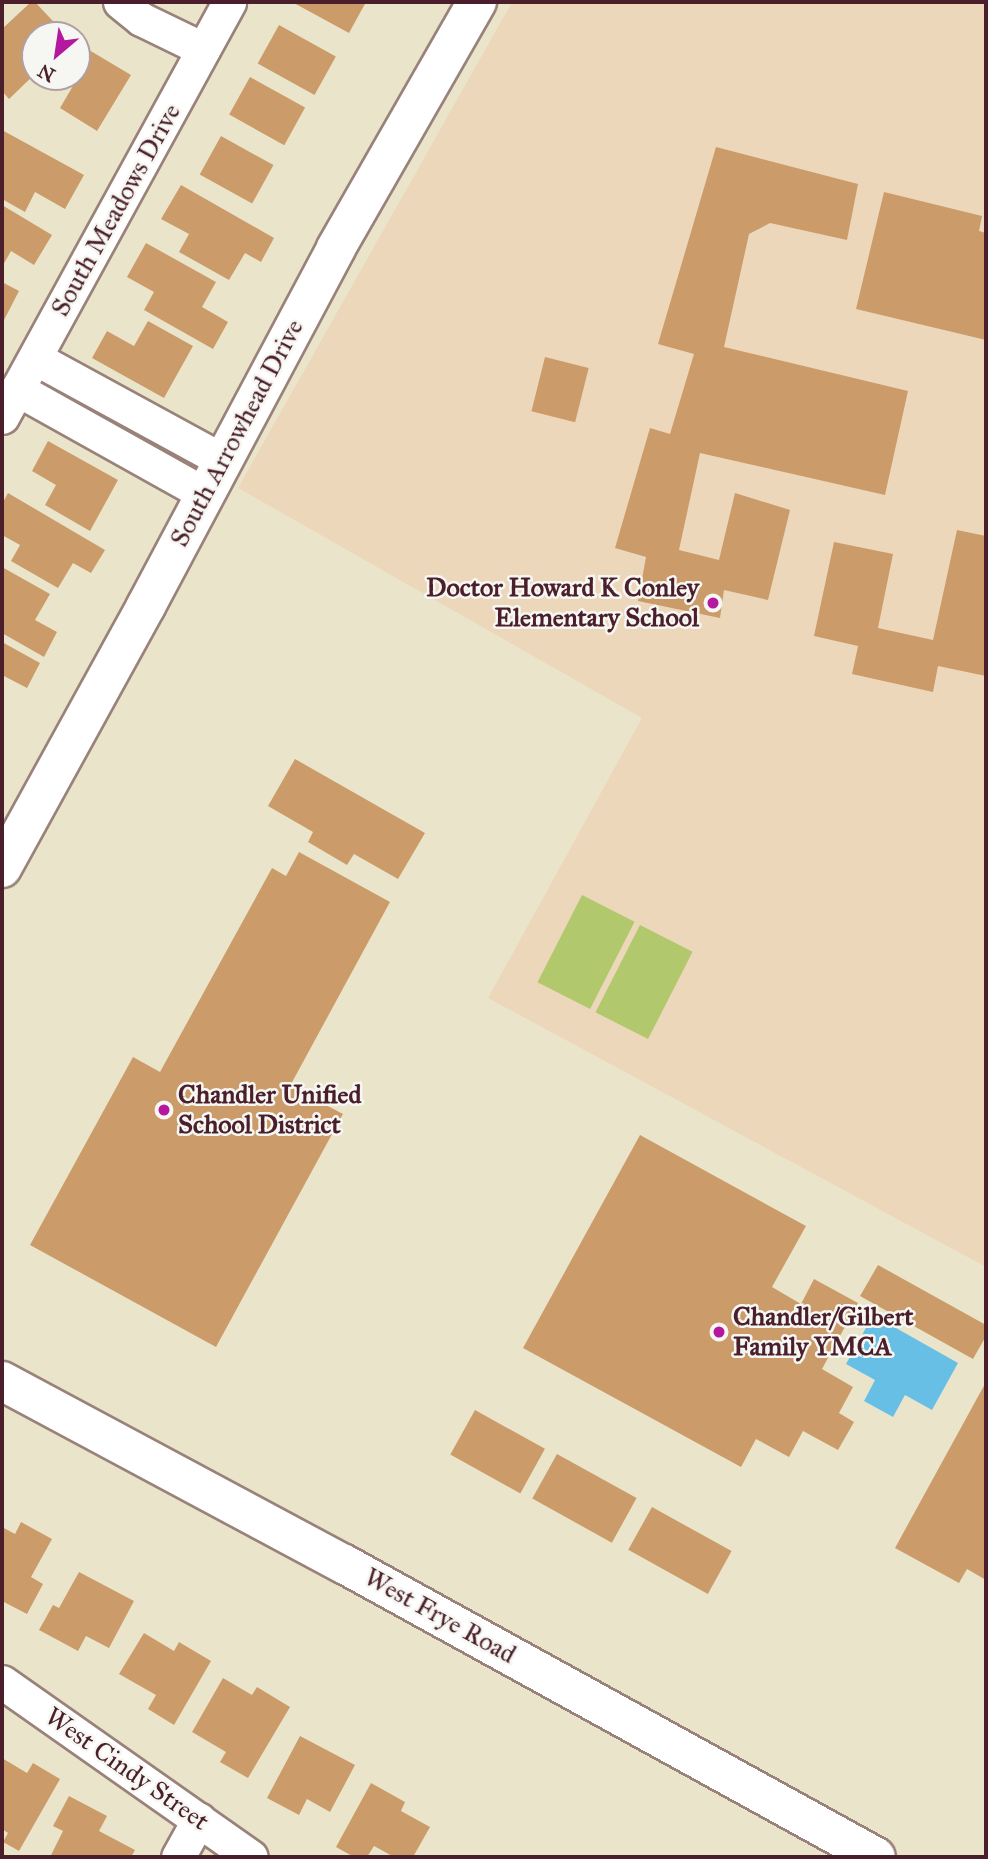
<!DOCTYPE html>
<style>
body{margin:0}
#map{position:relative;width:988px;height:1859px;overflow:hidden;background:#eae5ca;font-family:"IM FELL Great Primer",serif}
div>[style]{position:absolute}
.built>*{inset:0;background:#edd7ba}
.green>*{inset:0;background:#b2c86c;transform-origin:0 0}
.water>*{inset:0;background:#68bfe5}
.building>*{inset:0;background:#cb9c6a;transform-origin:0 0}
.roads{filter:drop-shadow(2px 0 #9a827a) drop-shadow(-2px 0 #9a827a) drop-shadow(0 2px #9a827a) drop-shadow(0 -2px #9a827a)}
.minor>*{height:33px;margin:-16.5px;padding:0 16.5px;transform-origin:16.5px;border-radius:16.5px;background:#fff}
.tertiary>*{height:38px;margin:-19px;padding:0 19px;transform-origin:19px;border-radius:19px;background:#fff}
.dots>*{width:19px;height:19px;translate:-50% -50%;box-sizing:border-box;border:4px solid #f6f6f2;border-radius:50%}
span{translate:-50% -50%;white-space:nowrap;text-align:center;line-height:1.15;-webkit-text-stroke:5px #f6f6f2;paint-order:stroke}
.street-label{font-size:26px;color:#4a1f2b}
.poi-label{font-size:26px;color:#4a1f2b;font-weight:700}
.right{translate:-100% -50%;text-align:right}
.left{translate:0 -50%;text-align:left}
.frame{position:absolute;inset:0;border:4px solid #4a1f2b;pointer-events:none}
.north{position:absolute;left:21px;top:21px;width:70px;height:70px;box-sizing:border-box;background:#f6f6f2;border:2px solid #b1a0a2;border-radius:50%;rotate:209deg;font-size:19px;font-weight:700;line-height:28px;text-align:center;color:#4a1f2b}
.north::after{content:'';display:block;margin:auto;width:24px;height:32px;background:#b5179e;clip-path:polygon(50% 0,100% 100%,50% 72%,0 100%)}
</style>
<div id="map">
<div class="built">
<div style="clip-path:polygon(512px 2px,986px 2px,986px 1267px,488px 998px,642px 718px,238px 488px)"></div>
</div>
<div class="green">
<div style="left:582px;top:895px;width:59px;height:98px;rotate:27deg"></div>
<div style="left:640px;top:925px;width:59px;height:98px;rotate:27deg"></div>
</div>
<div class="water">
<div style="clip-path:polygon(873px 1315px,958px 1363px,932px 1410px,905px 1395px,893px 1417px,864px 1401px,875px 1380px,846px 1364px)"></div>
</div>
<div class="building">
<div style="clip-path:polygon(31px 2px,35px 2px,66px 35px,35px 35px,35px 74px,9px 99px,2px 91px,2px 29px)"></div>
<div style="clip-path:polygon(292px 2px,366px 2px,349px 33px)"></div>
<div style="left:279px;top:25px;width:65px;height:44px;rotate:29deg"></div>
<div style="clip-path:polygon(84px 47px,131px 75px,97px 131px,60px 108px,77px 79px,74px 77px,77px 77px,77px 58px)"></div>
<div style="left:250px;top:77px;width:63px;height:43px;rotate:29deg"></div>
<div style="clip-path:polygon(2px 130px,84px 175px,65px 209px,35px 192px,25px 212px,2px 199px)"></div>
<div style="left:221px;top:136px;width:60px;height:44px;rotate:29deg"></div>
<div style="clip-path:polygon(716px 147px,858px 184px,847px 240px,770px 223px,749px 234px,724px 347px,908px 391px,885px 495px,700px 453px,679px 550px,719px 560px,735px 493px,790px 510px,768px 600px,724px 590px,720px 618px,638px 601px,646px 557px,615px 548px,650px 428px,670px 434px,694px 354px,658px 344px)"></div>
<div style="clip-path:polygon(181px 185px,274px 238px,261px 262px,245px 253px,229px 280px,179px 252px,189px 234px,161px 219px)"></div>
<div style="clip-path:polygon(884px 192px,982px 216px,979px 231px,986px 233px,986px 340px,856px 309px)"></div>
<div style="clip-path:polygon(2px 205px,52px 235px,34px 265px,11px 251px,2px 267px)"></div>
<div style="clip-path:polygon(146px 243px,216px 282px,202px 307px,228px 322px,213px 349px,144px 310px,154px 292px,127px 277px)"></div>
<div style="clip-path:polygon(2px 282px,19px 291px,2px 324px)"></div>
<div style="clip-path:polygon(148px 321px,193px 346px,164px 398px,92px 358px,107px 331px,134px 346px)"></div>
<div style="left:545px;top:357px;width:45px;height:56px;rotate:14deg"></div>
<div style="clip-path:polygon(48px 441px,118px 480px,90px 531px,45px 505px,56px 485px,32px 471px)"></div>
<div style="clip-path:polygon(8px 493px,105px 550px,91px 573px,73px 563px,58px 588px,11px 561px,20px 545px,2px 535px,2px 504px)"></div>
<div style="clip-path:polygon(957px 530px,986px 536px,986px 676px,938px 666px,933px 692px,852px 674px,858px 646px,814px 636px,834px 542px,893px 554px,878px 628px,933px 640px)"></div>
<div style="clip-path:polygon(2px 567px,50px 594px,35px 620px,57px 632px,44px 657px,2px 633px)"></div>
<div style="clip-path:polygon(2px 642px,40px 663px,27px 688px,2px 675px)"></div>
<div style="clip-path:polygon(295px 759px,425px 833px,398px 879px,354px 854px,347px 865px,308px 842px,313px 832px,268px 806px)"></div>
<div style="clip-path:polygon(299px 852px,390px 902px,290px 1086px,343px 1114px,216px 1347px,30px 1245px,133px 1057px,160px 1072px,272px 868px,286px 876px)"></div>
<div style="clip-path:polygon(640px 1135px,806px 1226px,772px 1287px,801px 1304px,814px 1279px,858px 1303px,822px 1369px,853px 1387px,839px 1413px,854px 1422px,838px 1450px,803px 1431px,789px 1457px,756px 1439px,741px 1467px,523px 1348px)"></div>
<div style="clip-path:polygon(878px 1265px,986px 1325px,986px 1336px,973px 1359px,860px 1296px)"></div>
<div style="clip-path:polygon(986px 1382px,986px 1580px,967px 1569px,959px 1583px,895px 1548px)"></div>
<div style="left:475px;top:1410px;width:80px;height:51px;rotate:29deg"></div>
<div style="left:557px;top:1454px;width:91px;height:51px;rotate:29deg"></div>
<div style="left:652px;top:1507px;width:91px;height:49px;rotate:29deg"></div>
<div style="clip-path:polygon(21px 1522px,52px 1539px,31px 1577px,43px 1584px,27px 1614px,2px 1601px,2px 1527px,15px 1534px)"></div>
<div style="clip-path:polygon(79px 1572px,134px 1601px,109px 1648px,86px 1636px,78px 1651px,39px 1630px,53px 1605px,59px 1608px)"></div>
<div style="clip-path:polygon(144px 1633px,174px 1651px,179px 1642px,211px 1661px,174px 1725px,148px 1709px,156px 1695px,119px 1674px)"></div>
<div style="clip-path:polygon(223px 1678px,252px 1695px,257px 1687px,290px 1707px,248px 1778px,220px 1762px,226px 1752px,192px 1732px)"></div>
<div style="clip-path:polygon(300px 1736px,355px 1765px,330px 1812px,307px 1799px,299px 1815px,267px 1798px)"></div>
<div style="clip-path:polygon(2px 1758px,27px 1773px,33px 1763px,60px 1779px,19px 1851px,3px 1842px,8px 1833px,2px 1829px)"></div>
<div style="clip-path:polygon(371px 1783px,405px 1802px,401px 1811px,430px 1827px,413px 1857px,394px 1857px,374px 1846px,367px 1857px,354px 1857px,336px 1847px)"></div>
<div style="clip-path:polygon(69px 1796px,107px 1816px,99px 1831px,135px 1850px,131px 1857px,50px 1857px,63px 1831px,53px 1826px)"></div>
</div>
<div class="roads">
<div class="minor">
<div style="left:120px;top:2px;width:27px;rotate:39deg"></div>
<div style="left:141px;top:19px;width:69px;rotate:25.8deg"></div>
<div style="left:35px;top:358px;width:213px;rotate:28.6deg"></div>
<div style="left:17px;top:389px;width:215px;rotate:29.2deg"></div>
<div style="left:2px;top:417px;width:473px;rotate:-61.3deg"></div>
<div style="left:2px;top:1682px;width:304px;rotate:35.1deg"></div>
<div style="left:178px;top:1857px;width:43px;rotate:-61.1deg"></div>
</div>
<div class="tertiary">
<div style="left:2px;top:868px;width:299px;rotate:-61.2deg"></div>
<div style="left:146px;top:606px;width:405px;rotate:-62deg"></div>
<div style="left:336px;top:248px;width:284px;rotate:-60.2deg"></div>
<div style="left:2px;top:1381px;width:388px;rotate:28.2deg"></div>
<div style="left:344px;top:1564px;width:607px;rotate:28.84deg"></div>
</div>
</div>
<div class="dots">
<div style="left:713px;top:603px;background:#b5179e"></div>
<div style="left:164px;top:1110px;background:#b5179e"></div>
<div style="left:719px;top:1332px;background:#b5179e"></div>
</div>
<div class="street-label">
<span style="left:116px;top:210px;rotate:-61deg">South Meadows Drive</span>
<span style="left:237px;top:433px;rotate:-62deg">South Arrowhead Drive</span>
<span style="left:440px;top:1616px;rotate:29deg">West Frye Road</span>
<span style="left:127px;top:1769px;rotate:35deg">West Cindy Street</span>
</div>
<div class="poi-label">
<span class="right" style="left:699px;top:603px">Doctor Howard K Conley<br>Elementary School</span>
<span class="left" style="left:178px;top:1110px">Chandler Unified<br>School District</span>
<span class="left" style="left:733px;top:1332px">Chandler/Gilbert<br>Family YMCA</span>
</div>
<div class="frame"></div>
<div class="north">N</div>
</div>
